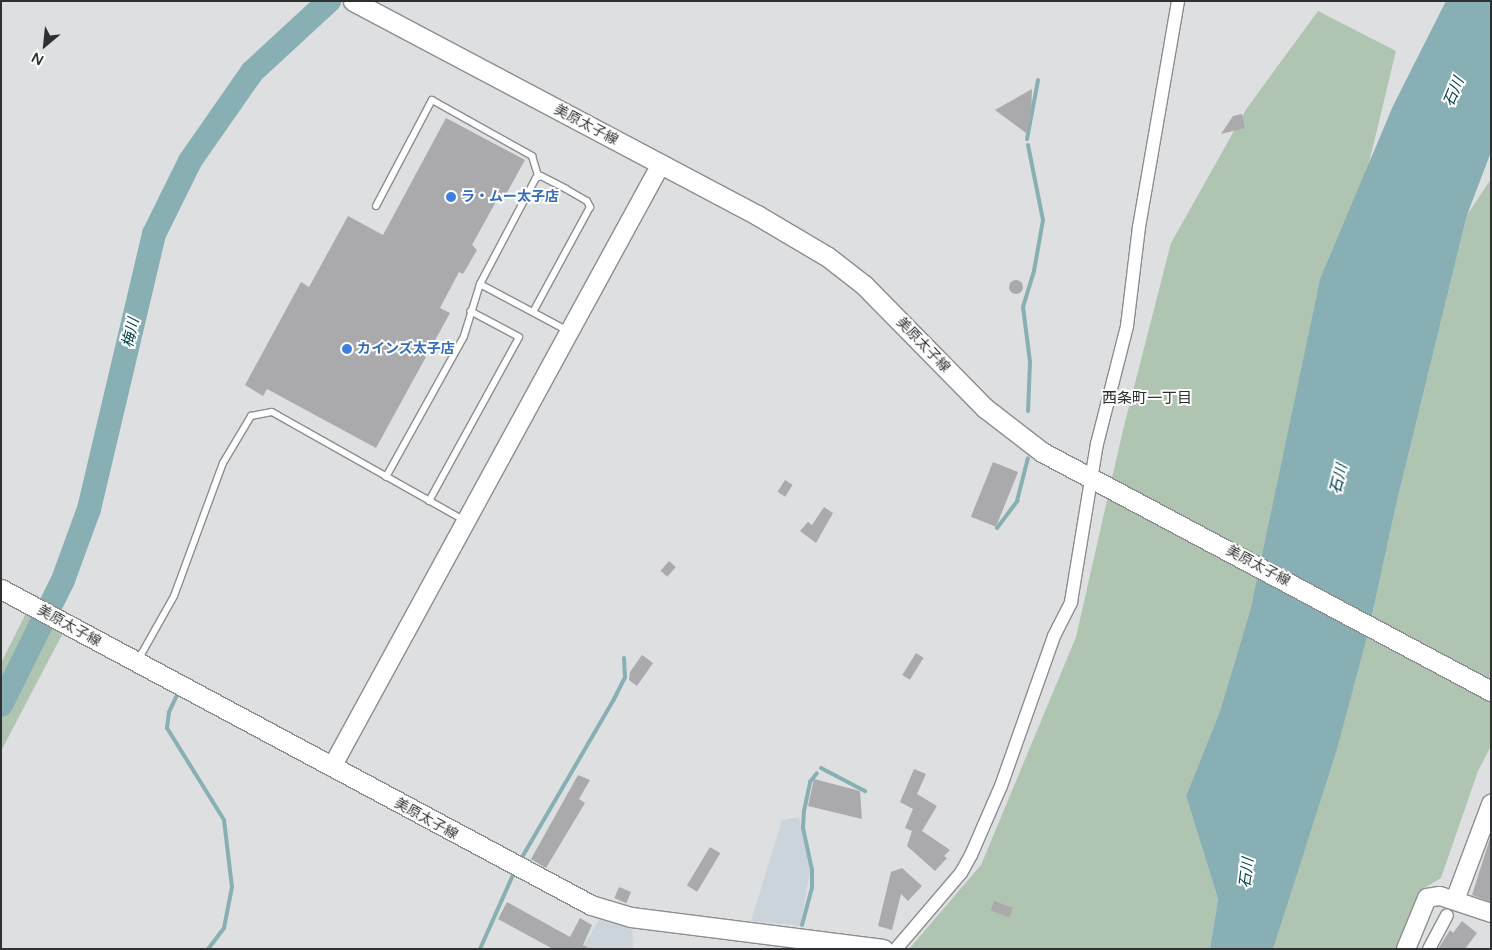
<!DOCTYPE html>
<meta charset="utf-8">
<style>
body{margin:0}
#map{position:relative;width:1492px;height:950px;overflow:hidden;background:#dddfe1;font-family:"Varela Round","Noto Sans JP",sans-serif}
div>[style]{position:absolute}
.built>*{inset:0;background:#ccd4db}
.green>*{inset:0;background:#b0c5b1}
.water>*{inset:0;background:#88afb4}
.stream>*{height:4px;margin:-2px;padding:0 2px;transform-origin:2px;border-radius:2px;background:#88afb4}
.river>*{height:24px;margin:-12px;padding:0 12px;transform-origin:12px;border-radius:12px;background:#88afb4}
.building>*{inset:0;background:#aaaaad;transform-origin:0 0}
.round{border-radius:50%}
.roads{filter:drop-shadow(1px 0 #8b8d8f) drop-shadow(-1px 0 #8b8d8f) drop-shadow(0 1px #8b8d8f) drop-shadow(0 -1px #8b8d8f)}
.lane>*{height:6px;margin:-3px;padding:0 3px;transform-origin:3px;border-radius:3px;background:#fff}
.street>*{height:12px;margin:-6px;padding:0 6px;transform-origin:6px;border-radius:6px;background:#fff}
.secondary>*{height:18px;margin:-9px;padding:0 9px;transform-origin:9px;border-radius:9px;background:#fff}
.primary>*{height:19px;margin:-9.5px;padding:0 9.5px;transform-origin:9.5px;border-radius:9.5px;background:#fff}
.dots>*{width:14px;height:14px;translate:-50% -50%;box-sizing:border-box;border:2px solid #fff;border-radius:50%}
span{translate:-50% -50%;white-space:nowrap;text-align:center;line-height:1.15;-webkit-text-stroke:4px #fff;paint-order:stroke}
.street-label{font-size:14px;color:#2f3031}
.shop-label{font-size:14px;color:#366cbe;font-weight:700}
.left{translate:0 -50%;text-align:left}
.water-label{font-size:15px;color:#024148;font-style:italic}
.neighbourhood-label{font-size:15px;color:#2b2c2e}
.frame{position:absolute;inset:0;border:2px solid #2f3031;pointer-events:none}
.north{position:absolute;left:20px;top:20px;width:50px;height:50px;-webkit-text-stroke:4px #fff;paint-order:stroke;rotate:208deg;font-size:14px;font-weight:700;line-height:20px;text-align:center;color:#2f3031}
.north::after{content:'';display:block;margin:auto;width:18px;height:22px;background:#2f3031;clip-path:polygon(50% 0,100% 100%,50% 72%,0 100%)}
</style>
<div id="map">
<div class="built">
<div style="clip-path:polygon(799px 817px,810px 871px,800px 926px,751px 921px,782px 820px)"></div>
<div style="clip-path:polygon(599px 920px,632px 927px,633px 949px,582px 949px)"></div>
</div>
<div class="green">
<div style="clip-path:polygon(1318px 11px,1396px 51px,1368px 167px,1320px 280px,1250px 611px,1220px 711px,1186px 796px,1218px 899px,1210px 949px,909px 949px,981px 865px,1076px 637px,1123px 430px,1171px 243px,1247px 108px)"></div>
<div style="clip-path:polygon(1491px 179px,1491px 746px,1478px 771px,1441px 878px,1421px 890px,1398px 949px,1273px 949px,1369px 629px,1397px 501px,1467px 215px)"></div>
<div style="clip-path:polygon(27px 611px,64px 631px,1px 751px,1px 663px)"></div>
</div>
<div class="water">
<div style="clip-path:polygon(1446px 1px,1491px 1px,1491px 152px,1467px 215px,1397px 501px,1369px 629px,1337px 749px,1273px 949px,1210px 949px,1218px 899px,1186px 796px,1220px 711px,1250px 611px,1320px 279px,1393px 106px)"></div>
</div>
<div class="stream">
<div style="left:1027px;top:139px;width:60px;rotate:-79.4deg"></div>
<div style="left:1028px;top:145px;width:76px;rotate:78.7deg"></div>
<div style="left:1043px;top:220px;width:52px;rotate:100deg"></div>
<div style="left:1034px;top:271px;width:38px;rotate:107deg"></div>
<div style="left:1023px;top:307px;width:55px;rotate:82.7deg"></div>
<div style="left:1030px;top:362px;width:49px;rotate:92.3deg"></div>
<div style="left:997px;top:528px;width:34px;rotate:-53deg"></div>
<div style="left:1017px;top:501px;width:44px;rotate:-75.7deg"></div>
<div style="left:177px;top:695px;width:19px;rotate:115deg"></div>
<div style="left:169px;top:712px;width:16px;rotate:97deg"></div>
<div style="left:167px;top:728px;width:108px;rotate:58.2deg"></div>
<div style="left:224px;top:820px;width:67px;rotate:83.2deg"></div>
<div style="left:232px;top:887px;width:42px;rotate:101deg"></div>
<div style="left:224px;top:928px;width:26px;rotate:127deg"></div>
<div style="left:821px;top:768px;width:50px;rotate:27.6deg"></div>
<div style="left:521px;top:859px;width:183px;rotate:-59.8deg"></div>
<div style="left:613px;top:701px;width:27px;rotate:-63deg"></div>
<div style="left:625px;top:677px;width:19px;rotate:-93deg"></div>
<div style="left:802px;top:925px;width:38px;rotate:-75deg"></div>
<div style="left:812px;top:888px;width:18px;rotate:-90deg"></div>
<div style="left:812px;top:870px;width:43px;rotate:-102.1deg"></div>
<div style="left:803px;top:828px;width:17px;rotate:-87deg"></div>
<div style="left:804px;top:811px;width:30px;rotate:-78deg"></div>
<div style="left:810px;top:782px;width:11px;rotate:-52deg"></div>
<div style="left:480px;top:949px;width:81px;rotate:-66deg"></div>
<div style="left:789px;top:949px;width:1px;rotate:-45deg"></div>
</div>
<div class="river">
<div style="left:1px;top:705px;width:140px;rotate:-63.6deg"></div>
<div style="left:63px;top:580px;width:76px;rotate:-69.9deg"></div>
<div style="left:89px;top:509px;width:283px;rotate:-76.7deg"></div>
<div style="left:154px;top:234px;width:81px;rotate:-63.7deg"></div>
<div style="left:190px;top:161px;width:108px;rotate:-55.1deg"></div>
<div style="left:252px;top:72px;width:105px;rotate:-42.7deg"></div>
</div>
<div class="building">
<div style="clip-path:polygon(1032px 89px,1031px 117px,1026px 133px,995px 110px)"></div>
<div style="clip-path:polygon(1242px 114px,1245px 128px,1221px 134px,1233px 116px)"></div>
<div style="clip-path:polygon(446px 118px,525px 160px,504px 198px,499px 196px,472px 245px,477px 250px,463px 274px,459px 272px,440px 308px,450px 313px,376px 448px,267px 389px,263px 396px,245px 385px,301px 282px,309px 287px,348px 216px,383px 235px)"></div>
<div class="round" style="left:1009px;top:280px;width:14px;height:14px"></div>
<div style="left:993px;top:462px;width:27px;height:59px;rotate:22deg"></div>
<div style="left:785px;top:480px;width:9px;height:14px;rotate:32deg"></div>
<div style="clip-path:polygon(824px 507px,833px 513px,816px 543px,800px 531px,808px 522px,812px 525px)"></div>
<div style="left:669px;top:561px;width:9px;height:13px;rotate:41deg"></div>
<div style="left:916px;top:653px;width:9px;height:26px;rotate:32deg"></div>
<div style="clip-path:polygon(642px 655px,653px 663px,637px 686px,629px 680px,630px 672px)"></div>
<div style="clip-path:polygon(914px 769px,926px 774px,917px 794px,937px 806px,922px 831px,950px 850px,944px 856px,947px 858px,935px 871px,907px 846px,912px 831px,905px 828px,913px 809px,900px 802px)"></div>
<div style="clip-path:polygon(578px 775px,590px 780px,579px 799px,585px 803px,546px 868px,531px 859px)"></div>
<div style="clip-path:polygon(814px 779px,860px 791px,862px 819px,808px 806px)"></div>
<div style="clip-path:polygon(1491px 835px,1491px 902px,1472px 895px)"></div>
<div style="left:710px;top:847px;width:12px;height:45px;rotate:31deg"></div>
<div style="clip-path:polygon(902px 868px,922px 886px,908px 901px,901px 894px,892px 930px,878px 926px,891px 872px)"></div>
<div style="left:619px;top:887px;width:13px;height:12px;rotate:23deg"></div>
<div style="left:994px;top:901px;width:20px;height:10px;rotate:20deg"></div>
<div style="clip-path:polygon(507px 902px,570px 937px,580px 918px,592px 925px,583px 945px,591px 949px,553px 949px,498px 919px)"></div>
<div style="clip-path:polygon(1462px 921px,1477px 933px,1465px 949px,1438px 949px,1450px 930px,1453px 933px)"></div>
</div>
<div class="roads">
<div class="lane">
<div style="left:376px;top:206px;width:120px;rotate:-62.2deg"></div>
<div style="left:432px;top:100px;width:115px;rotate:29.2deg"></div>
<div style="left:532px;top:156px;width:21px;rotate:73deg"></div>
<div style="left:480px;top:284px;width:120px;rotate:-62.2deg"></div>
<div style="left:536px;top:178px;width:5px;rotate:-22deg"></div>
<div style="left:541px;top:176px;width:28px;rotate:27deg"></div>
<div style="left:566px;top:189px;width:24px;rotate:30deg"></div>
<div style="left:587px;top:201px;width:7px;rotate:63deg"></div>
<div style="left:590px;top:207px;width:119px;rotate:118.5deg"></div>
<div style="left:386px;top:477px;width:161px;rotate:-61deg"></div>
<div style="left:464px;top:336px;width:54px;rotate:-72.9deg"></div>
<div style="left:480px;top:284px;width:100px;rotate:28.1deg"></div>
<div style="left:429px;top:501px;width:187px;rotate:-61.2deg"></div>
<div style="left:519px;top:337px;width:55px;rotate:-152deg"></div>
<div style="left:138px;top:660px;width:73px;rotate:-60.6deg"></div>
<div style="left:174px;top:596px;width:142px;rotate:-69.8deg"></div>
<div style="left:223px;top:463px;width:55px;rotate:-59.2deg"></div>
<div style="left:251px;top:416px;width:21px;rotate:-11deg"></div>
<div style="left:272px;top:412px;width:220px;rotate:29.4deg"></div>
</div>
<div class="street">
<div style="left:896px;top:949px;width:100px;rotate:-49.5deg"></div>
<div style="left:961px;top:873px;width:21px;rotate:-61deg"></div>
<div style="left:971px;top:855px;width:75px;rotate:-66.5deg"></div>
<div style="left:1001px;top:786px;width:159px;rotate:-70.5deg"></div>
<div style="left:1054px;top:636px;width:38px;rotate:-63deg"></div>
<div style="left:1071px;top:602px;width:160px;rotate:-80.7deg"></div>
<div style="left:1097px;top:444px;width:122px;rotate:-75.7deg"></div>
<div style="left:1127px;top:326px;width:100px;rotate:-83.1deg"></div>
<div style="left:1139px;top:227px;width:229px;rotate:-80.2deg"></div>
<div style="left:1429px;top:949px;width:38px;rotate:-62deg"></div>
</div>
<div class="secondary">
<div style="left:332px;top:767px;width:687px;rotate:-61.38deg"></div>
<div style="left:1455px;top:900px;width:103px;rotate:-69.4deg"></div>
<div style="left:1406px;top:949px;width:55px;rotate:-67.6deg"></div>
<div style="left:1427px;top:898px;width:13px;rotate:-9deg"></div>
<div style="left:1440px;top:896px;width:54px;rotate:18.4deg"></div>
</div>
<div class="primary">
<div style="left:353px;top:1px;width:457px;rotate:27.9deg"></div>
<div style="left:757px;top:215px;width:82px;rotate:30.6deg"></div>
<div style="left:828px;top:257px;width:46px;rotate:37.9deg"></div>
<div style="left:864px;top:285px;width:173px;rotate:45.5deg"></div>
<div style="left:985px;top:408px;width:72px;rotate:37.7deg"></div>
<div style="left:1042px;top:452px;width:509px;rotate:28.03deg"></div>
<div style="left:1px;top:589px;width:669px;rotate:28.17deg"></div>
<div style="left:591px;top:905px;width:42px;rotate:16.7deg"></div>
<div style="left:631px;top:917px;width:254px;rotate:7.2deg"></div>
</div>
</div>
<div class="dots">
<div style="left:451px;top:197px;background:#3f7fe0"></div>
<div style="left:347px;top:349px;background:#3f7fe0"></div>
</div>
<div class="street-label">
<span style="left:586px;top:125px;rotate:28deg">美原太子線</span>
<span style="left:923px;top:345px;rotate:46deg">美原太子線</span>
<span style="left:1258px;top:566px;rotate:28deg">美原太子線</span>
<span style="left:69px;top:626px;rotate:29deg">美原太子線</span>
<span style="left:426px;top:819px;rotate:29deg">美原太子線</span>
</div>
<div class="shop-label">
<span class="left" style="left:461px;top:197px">ラ・ムー太子店</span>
<span class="left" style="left:357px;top:349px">カインズ太子店</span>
</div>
<div class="water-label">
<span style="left:1454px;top:92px;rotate:-67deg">石川</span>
<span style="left:131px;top:333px;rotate:-77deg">梅川</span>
<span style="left:1339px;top:479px;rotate:-76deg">石川</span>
<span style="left:1247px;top:873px;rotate:-83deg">石川</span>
</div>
<div class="neighbourhood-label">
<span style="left:1147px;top:399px">西条町一丁目</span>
</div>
<div class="frame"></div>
<div class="north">N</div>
</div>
